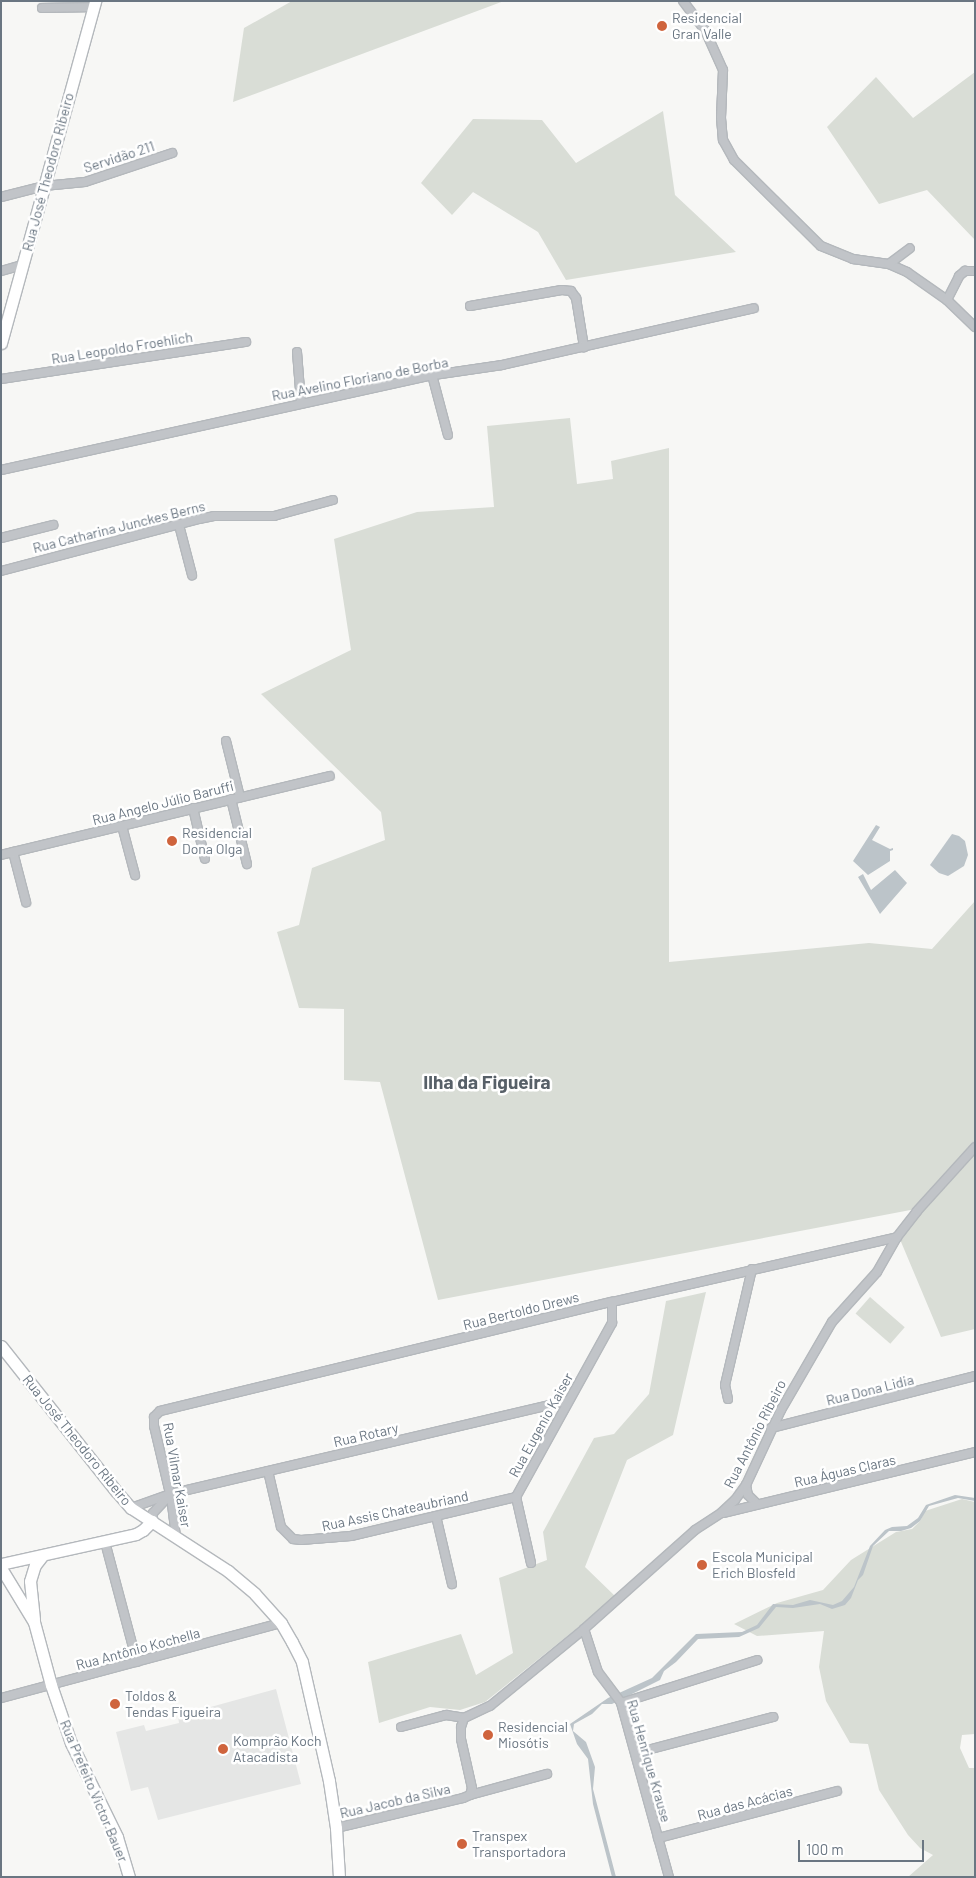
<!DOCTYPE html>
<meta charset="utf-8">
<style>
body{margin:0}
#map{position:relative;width:976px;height:1878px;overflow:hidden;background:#f7f7f5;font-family:Barlow,sans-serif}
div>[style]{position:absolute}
.built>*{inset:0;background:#e5e6e5}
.green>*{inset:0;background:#d9ddd6;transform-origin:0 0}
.water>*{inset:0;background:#bcc4c9}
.roads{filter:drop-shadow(1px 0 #b4b8bc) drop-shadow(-1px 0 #b4b8bc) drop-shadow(0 1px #b4b8bc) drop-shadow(0 -1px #b4b8bc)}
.street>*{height:8px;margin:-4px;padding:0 4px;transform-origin:4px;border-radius:4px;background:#c1c4c8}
.secondary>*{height:11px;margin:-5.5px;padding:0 5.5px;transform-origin:5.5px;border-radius:5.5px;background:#fff}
.dots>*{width:14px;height:14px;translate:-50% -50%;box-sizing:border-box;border:2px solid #fff;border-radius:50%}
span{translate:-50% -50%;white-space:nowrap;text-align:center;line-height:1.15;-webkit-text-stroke:5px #fff;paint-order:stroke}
.poi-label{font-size:14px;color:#6a7682}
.left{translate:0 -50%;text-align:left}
.street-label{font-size:14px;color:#6a7682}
.district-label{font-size:19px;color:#576068;font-weight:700}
.frame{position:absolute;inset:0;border:2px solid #6a7682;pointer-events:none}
.scale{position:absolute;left:798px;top:1840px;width:126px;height:22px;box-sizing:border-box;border:2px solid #6a7682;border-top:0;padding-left:6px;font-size:15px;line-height:18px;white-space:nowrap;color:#6a7682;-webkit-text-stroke:4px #fff;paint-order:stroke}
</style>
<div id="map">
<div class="built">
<div style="clip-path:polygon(276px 1689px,301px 1784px,158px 1820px,148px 1787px,131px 1791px,116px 1732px,144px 1725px,146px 1731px,179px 1723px,178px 1716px)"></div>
</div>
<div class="green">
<div style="clip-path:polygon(292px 1px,504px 1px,233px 102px,244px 28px)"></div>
<div style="clip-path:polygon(975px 72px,975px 240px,927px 190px,879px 204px,827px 127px,876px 77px,913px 118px)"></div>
<div style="clip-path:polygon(663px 111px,675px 195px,736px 252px,566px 280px,538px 232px,473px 192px,452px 215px,421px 183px,473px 119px,542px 120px,576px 163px)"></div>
<div style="clip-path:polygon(570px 418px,577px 484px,613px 479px,611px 461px,669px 448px,669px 962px,869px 943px,932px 949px,975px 901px,975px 1329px,941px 1337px,899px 1237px,921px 1208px,438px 1300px,380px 1082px,344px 1080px,344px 1009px,299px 1008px,277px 932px,299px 925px,312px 868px,385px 840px,381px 812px,261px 694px,351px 650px,334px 539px,417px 512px,494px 507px,487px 426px)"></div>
<div style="clip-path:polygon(706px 1292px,673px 1435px,627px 1460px,585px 1567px,616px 1597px,485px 1702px,460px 1710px,430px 1707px,379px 1723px,368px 1662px,461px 1634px,476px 1675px,513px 1653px,499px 1578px,547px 1560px,543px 1532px,594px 1438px,614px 1434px,649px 1394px,666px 1301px)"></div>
<div style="left:870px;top:1297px;width:46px;height:22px;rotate:41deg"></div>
<div style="clip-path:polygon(962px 1499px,975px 1502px,975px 1734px,962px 1735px,960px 1748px,969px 1768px,975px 1768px,975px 1877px,908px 1877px,933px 1855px,920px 1848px,908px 1835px,879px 1790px,868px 1744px,850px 1743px,826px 1701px,819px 1667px,824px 1631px,757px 1636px,734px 1624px,777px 1603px,823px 1590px,851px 1560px,896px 1532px,912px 1529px,920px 1521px,925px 1511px)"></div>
</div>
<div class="water">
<div style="clip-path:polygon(876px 825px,880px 827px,872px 840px,890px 849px,893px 848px,893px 850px,890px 851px,890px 861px,868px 875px,853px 861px)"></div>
<div style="clip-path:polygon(952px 834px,959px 836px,965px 841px,968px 855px,964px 866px,948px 876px,939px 873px,930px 865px)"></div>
<div style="clip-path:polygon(895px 870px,907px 883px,880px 914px,858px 877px,863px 874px,871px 890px)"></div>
<div style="clip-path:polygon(955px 1495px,975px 1498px,975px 1501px,958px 1498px,929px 1506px,920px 1521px,911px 1528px,901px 1531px,889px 1531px,873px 1546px,863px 1575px,858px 1580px,851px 1598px,845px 1605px,832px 1609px,820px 1604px,793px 1608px,776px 1607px,759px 1628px,739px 1637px,698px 1639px,676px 1662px,664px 1671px,660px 1680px,612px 1704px,602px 1704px,592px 1714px,574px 1724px,573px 1731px,586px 1742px,595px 1767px,593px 1789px,616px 1877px,612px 1877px,593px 1804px,588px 1759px,577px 1744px,570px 1724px,608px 1698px,652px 1678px,696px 1634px,742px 1632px,757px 1625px,773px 1604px,793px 1605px,810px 1600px,833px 1605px,842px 1601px,854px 1587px,870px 1546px,885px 1530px,892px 1527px,907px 1526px,918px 1518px,926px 1505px)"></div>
</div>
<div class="roads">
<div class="street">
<div style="left:683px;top:1px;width:36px;rotate:53deg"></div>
<div style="left:705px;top:30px;width:44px;rotate:65.8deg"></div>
<div style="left:723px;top:70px;width:48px;rotate:92.4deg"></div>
<div style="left:721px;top:118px;width:22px;rotate:85deg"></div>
<div style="left:723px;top:140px;width:23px;rotate:61deg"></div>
<div style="left:734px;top:160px;width:122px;rotate:44.7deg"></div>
<div style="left:821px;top:246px;width:35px;rotate:22deg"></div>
<div style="left:853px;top:259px;width:36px;rotate:8deg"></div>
<div style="left:889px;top:264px;width:20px;rotate:24deg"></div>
<div style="left:907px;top:272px;width:49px;rotate:35deg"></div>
<div style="left:947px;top:300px;width:39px;rotate:44deg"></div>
<div style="left:42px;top:8px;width:52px;rotate:-1.1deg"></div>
<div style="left:1px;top:197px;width:44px;rotate:-14.3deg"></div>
<div style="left:44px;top:186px;width:41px;rotate:-5.6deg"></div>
<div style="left:85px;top:182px;width:92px;rotate:-18.4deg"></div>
<div style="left:889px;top:264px;width:26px;rotate:-37deg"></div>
<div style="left:1px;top:271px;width:22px;rotate:-16deg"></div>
<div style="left:947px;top:300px;width:27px;rotate:-63deg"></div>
<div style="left:959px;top:276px;width:8px;rotate:-40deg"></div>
<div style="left:965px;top:271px;width:10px"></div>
<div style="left:470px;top:306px;width:93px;rotate:-9.9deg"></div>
<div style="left:562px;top:290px;width:9px;rotate:6deg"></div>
<div style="left:571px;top:291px;width:9px;rotate:54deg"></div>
<div style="left:576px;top:298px;width:50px;rotate:80.7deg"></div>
<div style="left:297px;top:352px;width:51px;rotate:85.5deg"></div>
<div style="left:432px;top:375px;width:62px;rotate:75.1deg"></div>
<div style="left:1px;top:379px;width:248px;rotate:-8.6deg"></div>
<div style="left:1px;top:470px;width:436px;rotate:-12.4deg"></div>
<div style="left:427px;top:376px;width:76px;rotate:-8.3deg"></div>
<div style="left:502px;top:365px;width:258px;rotate:-12.7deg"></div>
<div style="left:179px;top:525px;width:52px;rotate:75.4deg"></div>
<div style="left:1px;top:538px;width:54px;rotate:-14deg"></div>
<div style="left:1px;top:571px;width:205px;rotate:-14.7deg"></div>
<div style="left:199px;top:519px;width:15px;rotate:-11deg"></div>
<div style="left:214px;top:516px;width:60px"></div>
<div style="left:274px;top:516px;width:61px;rotate:-15.2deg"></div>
<div style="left:226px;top:741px;width:58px;rotate:76deg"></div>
<div style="left:231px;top:799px;width:67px;rotate:76.2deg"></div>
<div style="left:193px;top:808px;width:52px;rotate:76.8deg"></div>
<div style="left:122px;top:826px;width:51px;rotate:75.1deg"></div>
<div style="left:13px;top:852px;width:52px;rotate:75.4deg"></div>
<div style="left:1px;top:855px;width:338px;rotate:-13.5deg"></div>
<div style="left:728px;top:1399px;width:14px;rotate:-102deg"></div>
<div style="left:725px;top:1385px;width:119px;rotate:-76.9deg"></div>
<div style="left:771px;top:1428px;width:211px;rotate:-14.3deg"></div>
<div style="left:268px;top:1471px;width:57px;rotate:76.9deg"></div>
<div style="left:281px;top:1527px;width:17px;rotate:45deg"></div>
<div style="left:293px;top:1539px;width:8px;rotate:7deg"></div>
<div style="left:301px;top:1540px;width:50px;rotate:-4.6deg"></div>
<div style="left:351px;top:1536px;width:170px;rotate:-13.3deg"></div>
<div style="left:746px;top:1485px;width:10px;rotate:79deg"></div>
<div style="left:748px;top:1495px;width:13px;rotate:45deg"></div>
<div style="left:131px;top:1508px;width:41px;rotate:-19.7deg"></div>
<div style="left:170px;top:1494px;width:409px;rotate:-13.2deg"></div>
<div style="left:723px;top:1513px;width:259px;rotate:-13.6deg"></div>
<div style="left:436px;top:1516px;width:70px;rotate:76.8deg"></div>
<div style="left:152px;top:1521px;width:8px;rotate:-83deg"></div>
<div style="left:153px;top:1513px;width:23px;rotate:-47deg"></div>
<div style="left:176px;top:1537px;width:35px;rotate:-97deg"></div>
<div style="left:172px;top:1502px;width:78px;rotate:-103.3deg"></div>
<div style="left:154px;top:1426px;width:9px;rotate:-90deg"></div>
<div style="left:154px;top:1417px;width:8px;rotate:-45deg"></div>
<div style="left:160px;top:1411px;width:465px;rotate:-13.6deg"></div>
<div style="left:612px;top:1302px;width:292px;rotate:-12.8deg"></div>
<div style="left:105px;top:1542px;width:124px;rotate:75.1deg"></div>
<div style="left:531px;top:1563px;width:68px;rotate:-102.8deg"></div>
<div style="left:516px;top:1497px;width:199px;rotate:-61.1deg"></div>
<div style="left:612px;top:1323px;width:21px;rotate:-90deg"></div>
<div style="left:584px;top:1629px;width:45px;rotate:72deg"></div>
<div style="left:598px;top:1672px;width:39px;rotate:53deg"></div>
<div style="left:621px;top:1703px;width:180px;rotate:74.6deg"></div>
<div style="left:1px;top:1698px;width:290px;rotate:-15deg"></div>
<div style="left:621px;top:1703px;width:143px;rotate:-17.5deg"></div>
<div style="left:401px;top:1727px;width:47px;rotate:-14.9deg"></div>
<div style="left:446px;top:1715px;width:18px;rotate:9deg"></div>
<div style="left:464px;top:1718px;width:29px;rotate:-25deg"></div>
<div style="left:490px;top:1706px;width:122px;rotate:-39.3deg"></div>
<div style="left:584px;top:1629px;width:149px;rotate:-41.7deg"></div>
<div style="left:695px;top:1530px;width:31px;rotate:-33deg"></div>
<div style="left:721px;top:1513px;width:19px;rotate:-43deg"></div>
<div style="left:735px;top:1500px;width:19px;rotate:-54deg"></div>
<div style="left:746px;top:1485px;width:83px;rotate:-65deg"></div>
<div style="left:781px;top:1410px;width:102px;rotate:-59.9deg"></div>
<div style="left:832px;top:1322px;width:67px;rotate:-48deg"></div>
<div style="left:877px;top:1272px;width:40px;rotate:-60.3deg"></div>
<div style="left:897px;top:1237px;width:33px;rotate:-52deg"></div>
<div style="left:917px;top:1211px;width:86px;rotate:-47.8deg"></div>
<div style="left:636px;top:1753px;width:142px;rotate:-14.7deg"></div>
<div style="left:470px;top:1795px;width:80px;rotate:-15.3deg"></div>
<div style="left:336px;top:1828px;width:130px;rotate:-13.3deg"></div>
<div style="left:463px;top:1798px;width:8px;rotate:-23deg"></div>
<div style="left:470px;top:1795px;width:7px;rotate:-74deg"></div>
<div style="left:472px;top:1788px;width:50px;rotate:-102.7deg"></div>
<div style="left:461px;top:1739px;width:12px;rotate:-90deg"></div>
<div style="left:461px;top:1727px;width:9px;rotate:-72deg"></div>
<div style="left:658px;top:1838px;width:185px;rotate:-14.7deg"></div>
</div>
<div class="secondary">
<div style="left:1px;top:343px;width:355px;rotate:-74.6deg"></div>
<div style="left:1px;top:1346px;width:185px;rotate:51.6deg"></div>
<div style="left:116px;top:1491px;width:23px;rotate:49deg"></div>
<div style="left:131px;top:1508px;width:116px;rotate:33deg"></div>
<div style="left:228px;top:1571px;width:35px;rotate:40deg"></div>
<div style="left:255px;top:1594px;width:39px;rotate:48deg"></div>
<div style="left:281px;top:1623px;width:22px;rotate:60deg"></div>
<div style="left:292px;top:1642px;width:22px;rotate:63deg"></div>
<div style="left:302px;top:1662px;width:122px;rotate:77.2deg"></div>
<div style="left:329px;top:1781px;width:48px;rotate:81.5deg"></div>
<div style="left:336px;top:1828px;width:49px;rotate:86.5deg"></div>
<div style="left:1px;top:1564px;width:138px;rotate:-12.5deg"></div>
<div style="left:136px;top:1534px;width:8px;rotate:-30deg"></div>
<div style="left:143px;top:1530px;width:13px;rotate:-45deg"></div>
<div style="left:1px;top:1568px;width:63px;rotate:58.6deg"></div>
<div style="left:34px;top:1622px;width:65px;rotate:74.9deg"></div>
<div style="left:51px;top:1685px;width:61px;rotate:71deg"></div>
<div style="left:71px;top:1743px;width:105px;rotate:63.9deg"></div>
<div style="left:117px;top:1837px;width:42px;rotate:73.3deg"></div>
<div style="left:34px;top:1619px;width:38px;rotate:-96deg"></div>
<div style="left:30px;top:1581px;width:17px;rotate:-73deg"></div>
<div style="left:35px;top:1565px;width:11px;rotate:-52deg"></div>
</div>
</div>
<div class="dots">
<div style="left:662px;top:26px;background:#cf643d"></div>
<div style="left:172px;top:841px;background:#cf643d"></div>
<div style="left:702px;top:1565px;background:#cf643d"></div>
<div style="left:115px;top:1704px;background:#cf643d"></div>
<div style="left:488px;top:1735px;background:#cf643d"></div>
<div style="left:223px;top:1749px;background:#cf643d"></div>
<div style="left:462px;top:1844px;background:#cf643d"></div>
</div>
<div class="poi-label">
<span class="left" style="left:672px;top:26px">Residencial<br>Gran Valle</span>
<span class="left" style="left:182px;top:841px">Residencial<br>Dona Olga</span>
<span class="left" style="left:712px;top:1565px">Escola Municipal<br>Erich Blosfeld</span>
<span class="left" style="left:125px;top:1704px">Toldos &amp;<br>Tendas Figueira</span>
<span class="left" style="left:498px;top:1735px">Residencial<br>Miosótis</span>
<span class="left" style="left:233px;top:1749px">Komprão Koch<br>Atacadista</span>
<span class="left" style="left:472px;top:1844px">Transpex<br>Transportadora</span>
</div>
<div class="street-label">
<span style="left:119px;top:157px;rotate:-18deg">Servidão 211</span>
<span style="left:48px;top:172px;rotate:-75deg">Rua José Theodoro Ribeiro</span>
<span style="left:122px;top:348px;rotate:-9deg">Rua Leopoldo Froehlich</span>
<span style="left:360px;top:379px;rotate:-11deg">Rua Avelino Floriano de Borba</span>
<span style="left:119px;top:527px;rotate:-14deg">Rua Catharina Junckes Berns</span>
<span style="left:163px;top:803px;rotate:-14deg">Rua Angelo Júlio Baruffi</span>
<span style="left:521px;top:1311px;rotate:-14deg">Rua Bertoldo Drews</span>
<span style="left:870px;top:1390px;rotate:-14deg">Rua Dona Lidia</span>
<span style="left:541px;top:1425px;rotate:-61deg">Rua Eugenio Kaiser</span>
<span style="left:755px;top:1434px;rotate:-63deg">Rua Antônio Ribeiro</span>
<span style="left:366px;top:1435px;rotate:-13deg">Rua Rotary</span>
<span style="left:77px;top:1440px;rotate:51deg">Rua José Theodoro Ribeiro</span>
<span style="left:845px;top:1471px;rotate:-13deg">Rua Águas Claras</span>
<span style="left:177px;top:1475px;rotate:80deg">Rua Vilmar Kaiser</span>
<span style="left:395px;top:1511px;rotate:-12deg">Rua Assis Chateaubriand</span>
<span style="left:138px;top:1649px;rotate:-15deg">Rua Antônio Kochella</span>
<span style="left:649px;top:1761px;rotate:74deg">Rua Henrique Krause</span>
<span style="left:94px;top:1791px;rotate:67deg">Rua Prefeito Victor Bauer</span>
<span style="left:395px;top:1801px;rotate:-13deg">Rua Jacob da Silva</span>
<span style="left:745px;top:1803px;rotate:-15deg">Rua das Acácias</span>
</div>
<div class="district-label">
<span style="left:487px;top:1082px">Ilha da Figueira</span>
</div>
<div class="frame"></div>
<div class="scale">100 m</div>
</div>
